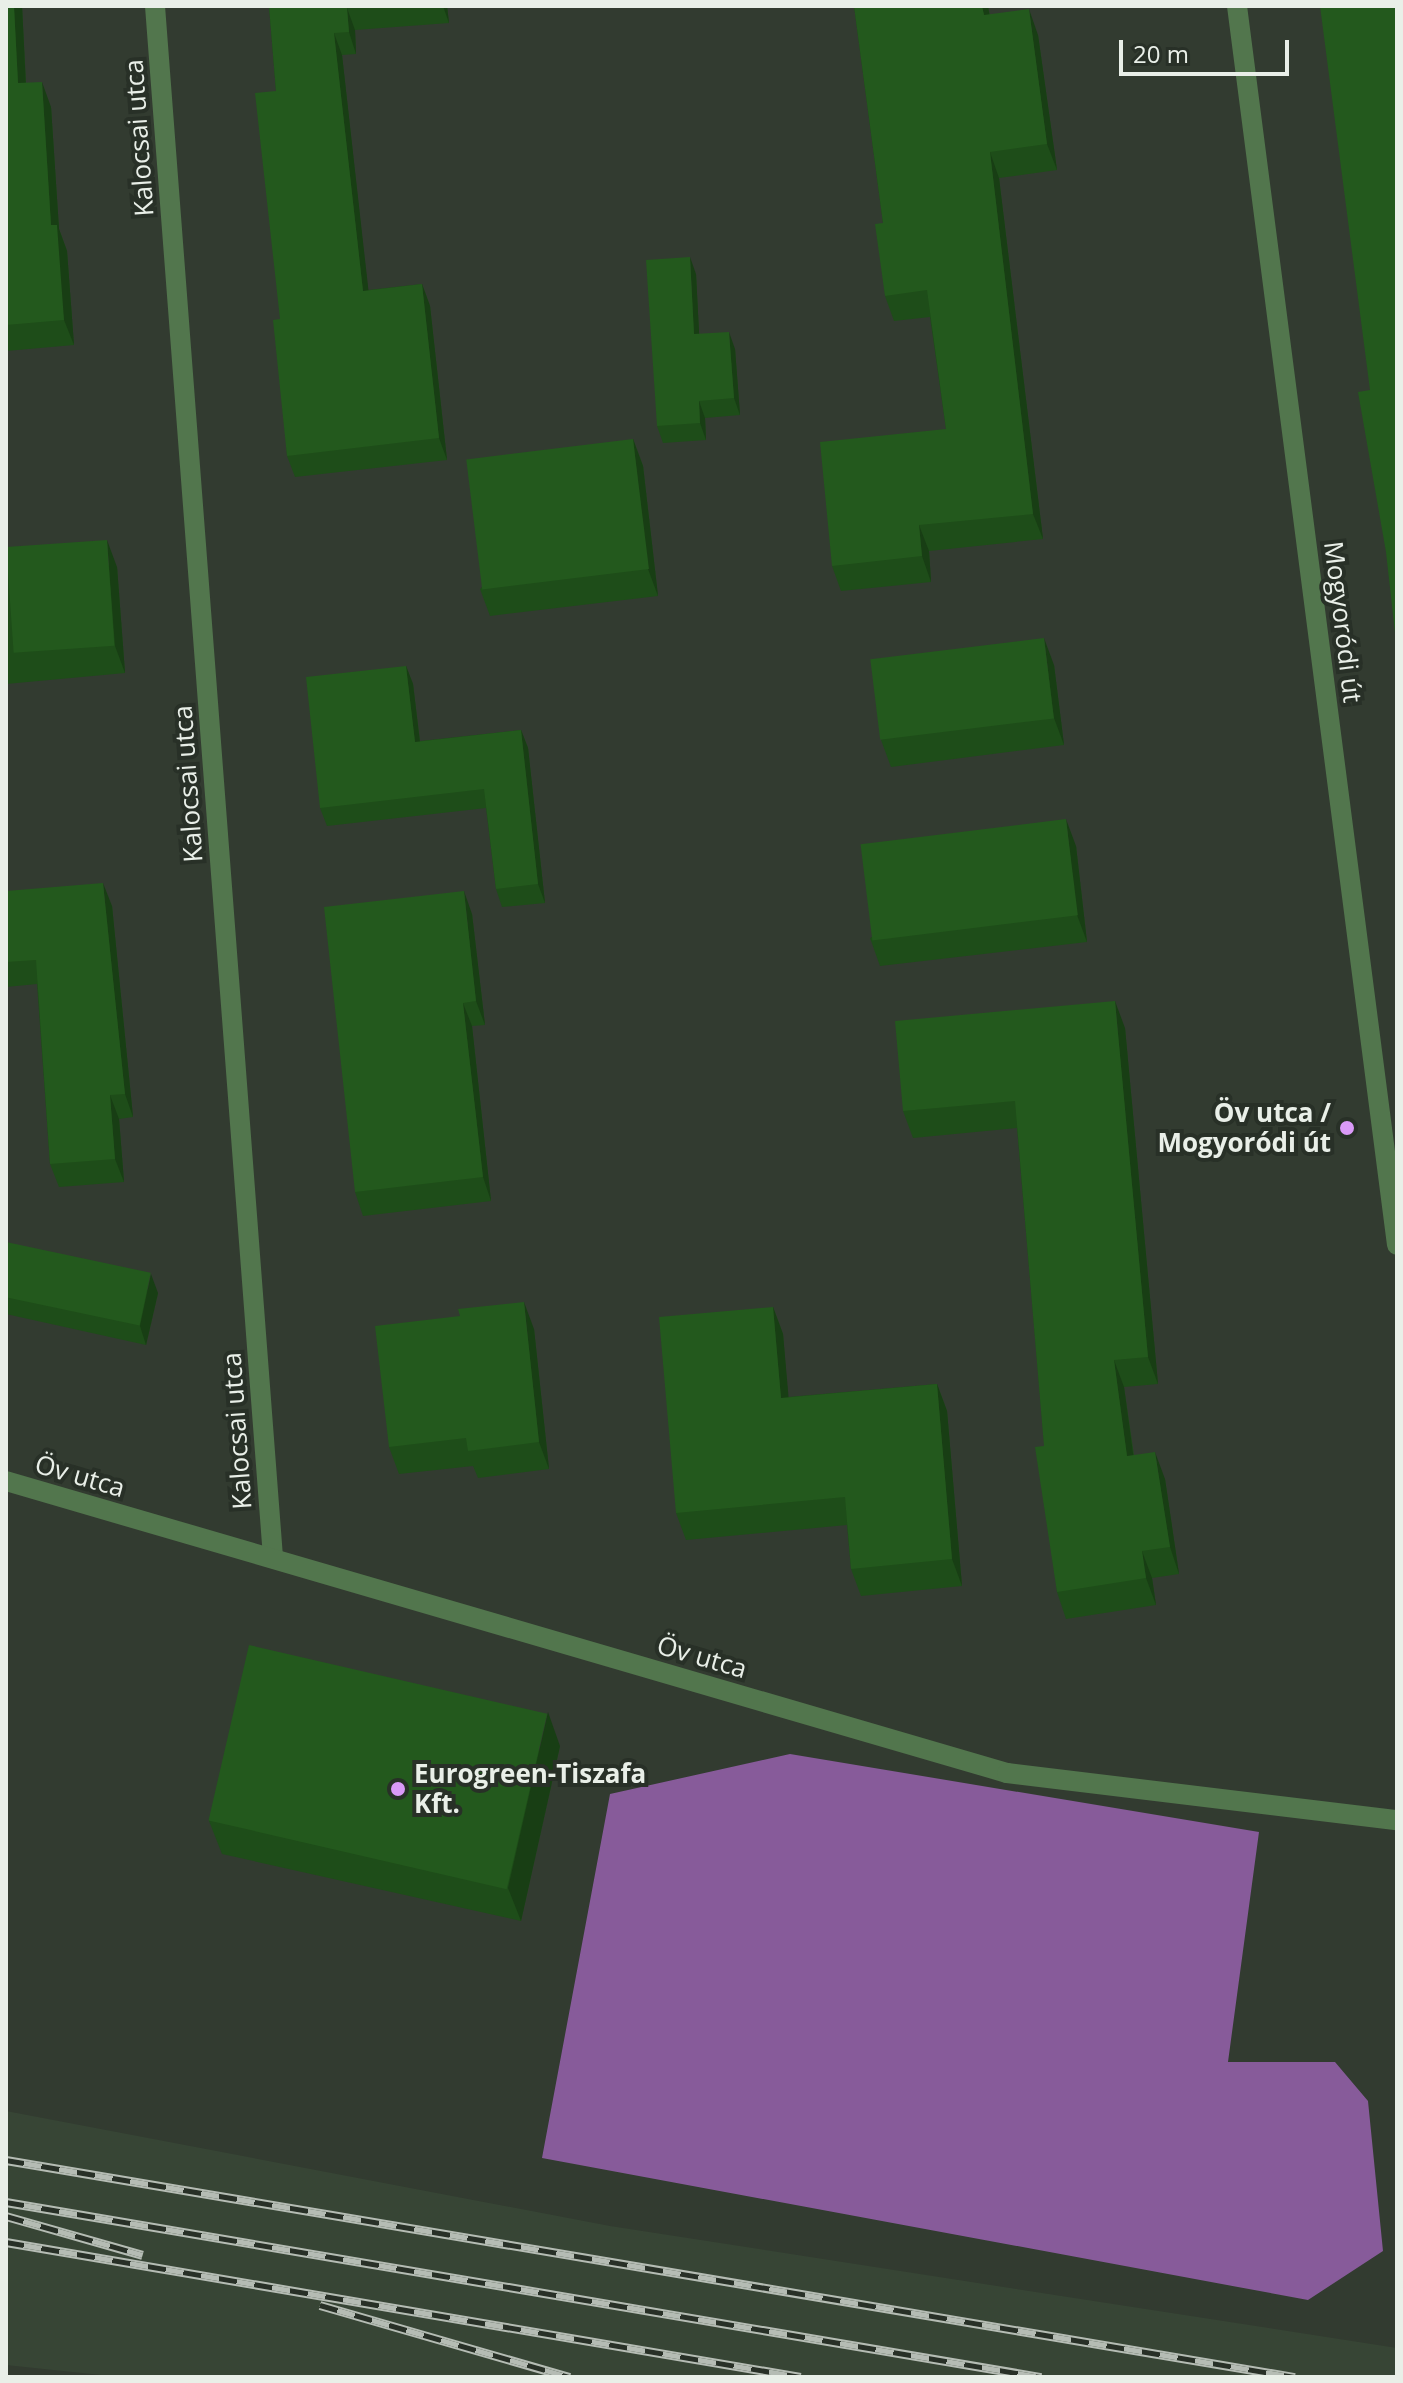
<!DOCTYPE html>
<meta charset="utf-8">
<style>
body{margin:0}
#map{position:relative;width:1403px;height:2383px;overflow:hidden;background:#323b30;font-family:"Open Sans",sans-serif}
div>[style]{position:absolute}
.built>*{inset:0;background:#374535}
.forest>*{inset:0;background:#875b9a}
.minor>*{height:20px;margin:-10px;padding:0 10px;transform-origin:10px;border-radius:10px;background:#52764d}
.rail>*{height:9px;margin-top:-4.5px;transform-origin:0;background:repeating-linear-gradient(90deg,#283027 0 18px,#b5bcb4 0 36px);box-sizing:border-box;border-block:2px solid #b5bcb4}
.wall>*{inset:0;background:#1e4d19}
.shaded-wall>*{inset:0;background:#183e14}
.building>*{inset:0;background:#23591d;transform-origin:0 0}
.dots>*{width:22px;height:22px;translate:-50% -50%;box-sizing:border-box;border:4px solid #283027;border-radius:50%}
span{translate:-50% -50%;white-space:nowrap;text-align:center;line-height:1.15;-webkit-text-stroke:8px #283027;paint-order:stroke}
.street-label{font-size:26px;color:#e9efe8}
.poi-label{font-size:26px;color:#e9efe8;font-weight:700}
.right{translate:-100% -50%;text-align:right}
.left{translate:0 -50%;text-align:left}
.frame{position:absolute;inset:0;border:8px solid #e9efe8;pointer-events:none}
.scale{position:absolute;left:1119px;top:40px;width:170px;height:36px;box-sizing:border-box;border:4px solid #e9efe8;border-top:0;padding-left:10px;font-size:24px;line-height:28px;white-space:nowrap;color:#e9efe8;-webkit-text-stroke:6px #283027;paint-order:stroke}
</style>
<div id="map">
<div class="built">
<div style="clip-path:polygon(6px 2111px,610px 2226px,1397px 2348px,1397px 2377px,120px 2377px,6px 2365px)"></div>
</div>
<div class="forest">
<div style="clip-path:polygon(790px 1754px,1259px 1832px,1228px 2062px,1335px 2062px,1368px 2101px,1383px 2251px,1308px 2300px,542px 2158px,610px 1794px)"></div>
</div>
<div class="minor">
<div style="left:155px;top:6px;width:1557px;rotate:85.65deg"></div>
<div style="left:1237px;top:6px;width:1249px;rotate:82.64deg"></div>
<div style="left:6px;top:1481px;width:1043px;rotate:16.26deg"></div>
<div style="left:1007px;top:1773px;width:393px;rotate:6.9deg"></div>
</div>
<div class="rail">
<div style="left:6px;top:2160px;width:1307px;rotate:9.56deg"></div>
<div style="left:6px;top:2202px;width:1050px;rotate:9.6deg"></div>
<div style="left:6px;top:2216px;width:142px;rotate:15.9deg"></div>
<div style="left:6px;top:2242px;width:806px;rotate:9.64deg"></div>
<div style="left:320px;top:2305px;width:260px;rotate:16.1deg"></div>
</div>
<div class="wall">
<div style="clip-path:polygon(6px 6px,22px 6px,26px 83px,51px 107px,59px 229px,67px 251px,74px 345px,6px 351px)"></div>
<div style="clip-path:polygon(269px 6px,447px 6px,449px 23px,355px 30px,356px 54px,342px 55px,368px 290px,422px 284px,430px 306px,447px 460px,295px 477px,287px 456px,280px 319px,276px 91px)"></div>
<div style="clip-path:polygon(854px 6px,988px 6px,990px 15px,1038px 35px,1057px 170px,999px 178px,1043px 539px,929px 551px,931px 582px,841px 591px,832px 566px,946px 429px,930px 317px,894px 321px,885px 296px,883px 223px)"></div>
<div style="clip-path:polygon(696px 274px,699px 334px,735px 349px,740px 415px,705px 418px,706px 440px,663px 443px,657px 426px)"></div>
<div style="clip-path:polygon(633px 439px,643px 466px,658px 596px,490px 616px,480px 589px)"></div>
<div style="clip-path:polygon(6px 548px,117px 567px,125px 673px,6px 684px)"></div>
<div style="clip-path:polygon(1054px 665px,1064px 745px,891px 767px,881px 740px)"></div>
<div style="clip-path:polygon(406px 666px,413px 684px,420px 741px,521px 730px,528px 748px,545px 903px,502px 907px,496px 889px,486px 808px,327px 826px,320px 808px)"></div>
<div style="clip-path:polygon(1076px 846px,1087px 942px,880px 966px,870px 938px)"></div>
<div style="clip-path:polygon(6px 891px,112px 906px,133px 1117px,119px 1119px,124px 1182px,59px 1187px,50px 1164px,37px 984px,6px 987px)"></div>
<div style="clip-path:polygon(472px 914px,485px 1025px,472px 1026px,491px 1201px,363px 1216px,355px 1192px)"></div>
<div style="clip-path:polygon(1125px 1028px,1158px 1384px,1124px 1387px,1134px 1455px,1165px 1479px,1179px 1574px,1152px 1578px,1156px 1605px,1066px 1619px,1057px 1592px,1017px 1128px,913px 1138px,903px 1111px)"></div>
<div style="clip-path:polygon(6px 1242px,158px 1293px,146px 1345px,6px 1314px)"></div>
<div style="clip-path:polygon(773px 1307px,783px 1334px,788px 1397px,937px 1384px,947px 1411px,962px 1586px,861px 1596px,851px 1569px,847px 1525px,686px 1540px,676px 1513px)"></div>
<div style="clip-path:polygon(534px 1329px,549px 1469px,478px 1478px,473px 1466px,399px 1474px,389px 1447px)"></div>
<div style="clip-path:polygon(560px 1746px,521px 1921px,222px 1854px,209px 1821px)"></div>
</div>
<div class="shaded-wall">
<div style="clip-path:polygon(14px 6px,22px 6px,27px 109px,18px 83px)"></div>
<div style="clip-path:polygon(443px 6px,447px 6px,449px 23px)"></div>
<div style="clip-path:polygon(982px 6px,988px 6px,993px 41px,984px 15px)"></div>
<div style="clip-path:polygon(347px 8px,355px 30px,356px 54px,349px 32px)"></div>
<div style="clip-path:polygon(1029px 9px,1038px 35px,1057px 170px,1047px 144px)"></div>
<div style="clip-path:polygon(334px 33px,342px 55px,371px 313px,363px 291px)"></div>
<div style="clip-path:polygon(42px 82px,51px 107px,59px 229px,67px 251px,74px 345px,64px 320px,51px 225px)"></div>
<div style="clip-path:polygon(990px 152px,999px 178px,1043px 539px,1033px 514px)"></div>
<div style="clip-path:polygon(690px 257px,696px 274px,700px 351px,694px 334px)"></div>
<div style="clip-path:polygon(422px 284px,430px 306px,447px 460px,439px 438px)"></div>
<div style="clip-path:polygon(729px 332px,735px 349px,740px 415px,734px 398px)"></div>
<div style="clip-path:polygon(699px 401px,705px 418px,706px 440px,700px 423px)"></div>
<div style="clip-path:polygon(633px 439px,643px 466px,658px 596px,648px 569px)"></div>
<div style="clip-path:polygon(919px 525px,929px 551px,931px 582px,922px 556px)"></div>
<div style="clip-path:polygon(107px 540px,117px 567px,125px 673px,115px 646px)"></div>
<div style="clip-path:polygon(1044px 638px,1054px 665px,1064px 745px,1054px 718px)"></div>
<div style="clip-path:polygon(406px 666px,413px 684px,422px 760px,415px 742px)"></div>
<div style="clip-path:polygon(521px 730px,528px 748px,545px 903px,538px 884px)"></div>
<div style="clip-path:polygon(1066px 819px,1076px 846px,1087px 942px,1077px 915px)"></div>
<div style="clip-path:polygon(103px 883px,112px 906px,133px 1117px,125px 1094px)"></div>
<div style="clip-path:polygon(464px 891px,472px 914px,485px 1025px,476px 1001px)"></div>
<div style="clip-path:polygon(1115px 1001px,1125px 1028px,1158px 1384px,1148px 1357px)"></div>
<div style="clip-path:polygon(463px 1003px,472px 1026px,491px 1201px,483px 1177px)"></div>
<div style="clip-path:polygon(110px 1095px,119px 1119px,124px 1182px,115px 1159px)"></div>
<div style="clip-path:polygon(151px 1274px,158px 1293px,146px 1345px,140px 1326px)"></div>
<div style="clip-path:polygon(524px 1302px,534px 1329px,549px 1469px,539px 1442px)"></div>
<div style="clip-path:polygon(773px 1307px,783px 1334px,791px 1425px,781px 1398px)"></div>
<div style="clip-path:polygon(1114px 1360px,1124px 1387px,1137px 1483px,1127px 1456px)"></div>
<div style="clip-path:polygon(937px 1384px,947px 1411px,962px 1586px,952px 1559px)"></div>
<div style="clip-path:polygon(1155px 1452px,1165px 1479px,1179px 1574px,1170px 1547px)"></div>
<div style="clip-path:polygon(1142px 1551px,1152px 1578px,1156px 1605px,1146px 1578px)"></div>
<div style="clip-path:polygon(548px 1712px,560px 1746px,521px 1921px,508px 1888px)"></div>
</div>
<div class="building">
<div style="clip-path:polygon(6px 6px,14px 6px,18px 83px,42px 82px,51px 225px,57px 225px,64px 320px,6px 325px)"></div>
<div style="clip-path:polygon(269px 6px,371px 6px,347px 8px,349px 32px,334px 33px,363px 291px,422px 284px,439px 438px,287px 456px,273px 320px,280px 319px,255px 93px,276px 91px)"></div>
<div style="clip-path:polygon(854px 6px,982px 6px,984px 15px,1029px 9px,1047px 144px,990px 152px,1033px 514px,919px 525px,922px 556px,832px 566px,820px 442px,946px 429px,927px 290px,885px 296px,875px 224px,883px 223px)"></div>
<div style="clip-path:polygon(1320px 6px,1397px 6px,1397px 651px,1386px 552px,1358px 392px,1370px 390px)"></div>
<div style="clip-path:polygon(690px 257px,694px 334px,729px 332px,734px 398px,699px 401px,700px 423px,657px 426px,646px 260px)"></div>
<div style="left:633px;top:439px;width:131px;height:168px;rotate:83deg"></div>
<div style="left:107px;top:540px;width:106px;height:101px;rotate:86deg"></div>
<div style="left:1044px;top:638px;width:81px;height:175px;rotate:83deg"></div>
<div style="clip-path:polygon(406px 666px,415px 742px,521px 730px,538px 884px,496px 889px,484px 789px,320px 808px,306px 677px)"></div>
<div style="left:1066px;top:819px;width:97px;height:207px;rotate:83deg"></div>
<div style="clip-path:polygon(103px 883px,125px 1094px,110px 1095px,115px 1159px,50px 1164px,36px 960px,6px 962px,6px 891px)"></div>
<div style="clip-path:polygon(464px 891px,476px 1001px,463px 1003px,483px 1177px,355px 1192px,324px 907px)"></div>
<div style="clip-path:polygon(1115px 1001px,1148px 1357px,1114px 1360px,1127px 1456px,1155px 1452px,1170px 1547px,1142px 1551px,1146px 1578px,1057px 1592px,1035px 1447px,1044px 1446px,1015px 1101px,903px 1111px,895px 1021px)"></div>
<div style="left:6px;top:1242px;width:148px;height:54px;rotate:12deg"></div>
<div style="clip-path:polygon(524px 1302px,539px 1442px,468px 1451px,466px 1438px,389px 1447px,375px 1326px,460px 1316px,458px 1309px)"></div>
<div style="clip-path:polygon(773px 1307px,781px 1398px,937px 1384px,952px 1559px,851px 1569px,845px 1497px,676px 1513px,659px 1317px)"></div>
<div style="left:249px;top:1645px;width:306px;height:180px;rotate:13deg"></div>
</div>
<div class="dots">
<div style="left:1347px;top:1128px;background:#da9af7"></div>
<div style="left:398px;top:1789px;background:#da9af7"></div>
</div>
<div class="street-label">
<span style="left:139px;top:138px;rotate:-94deg">Kalocsai utca</span>
<span style="left:1343px;top:622px;rotate:83deg">Mogyoródi út</span>
<span style="left:188px;top:784px;rotate:-94deg">Kalocsai utca</span>
<span style="left:237px;top:1431px;rotate:-94deg">Kalocsai utca</span>
<span style="left:80px;top:1476px;rotate:16deg">Öv utca</span>
<span style="left:702px;top:1657px;rotate:16deg">Öv utca</span>
</div>
<div class="poi-label">
<span class="right" style="left:1331px;top:1128px">Öv utca /<br>Mogyoródi út</span>
<span class="left" style="left:414px;top:1789px">Eurogreen-Tiszafa<br>Kft.</span>
</div>
<div class="frame"></div>
<div class="scale">20 m</div>
</div>
